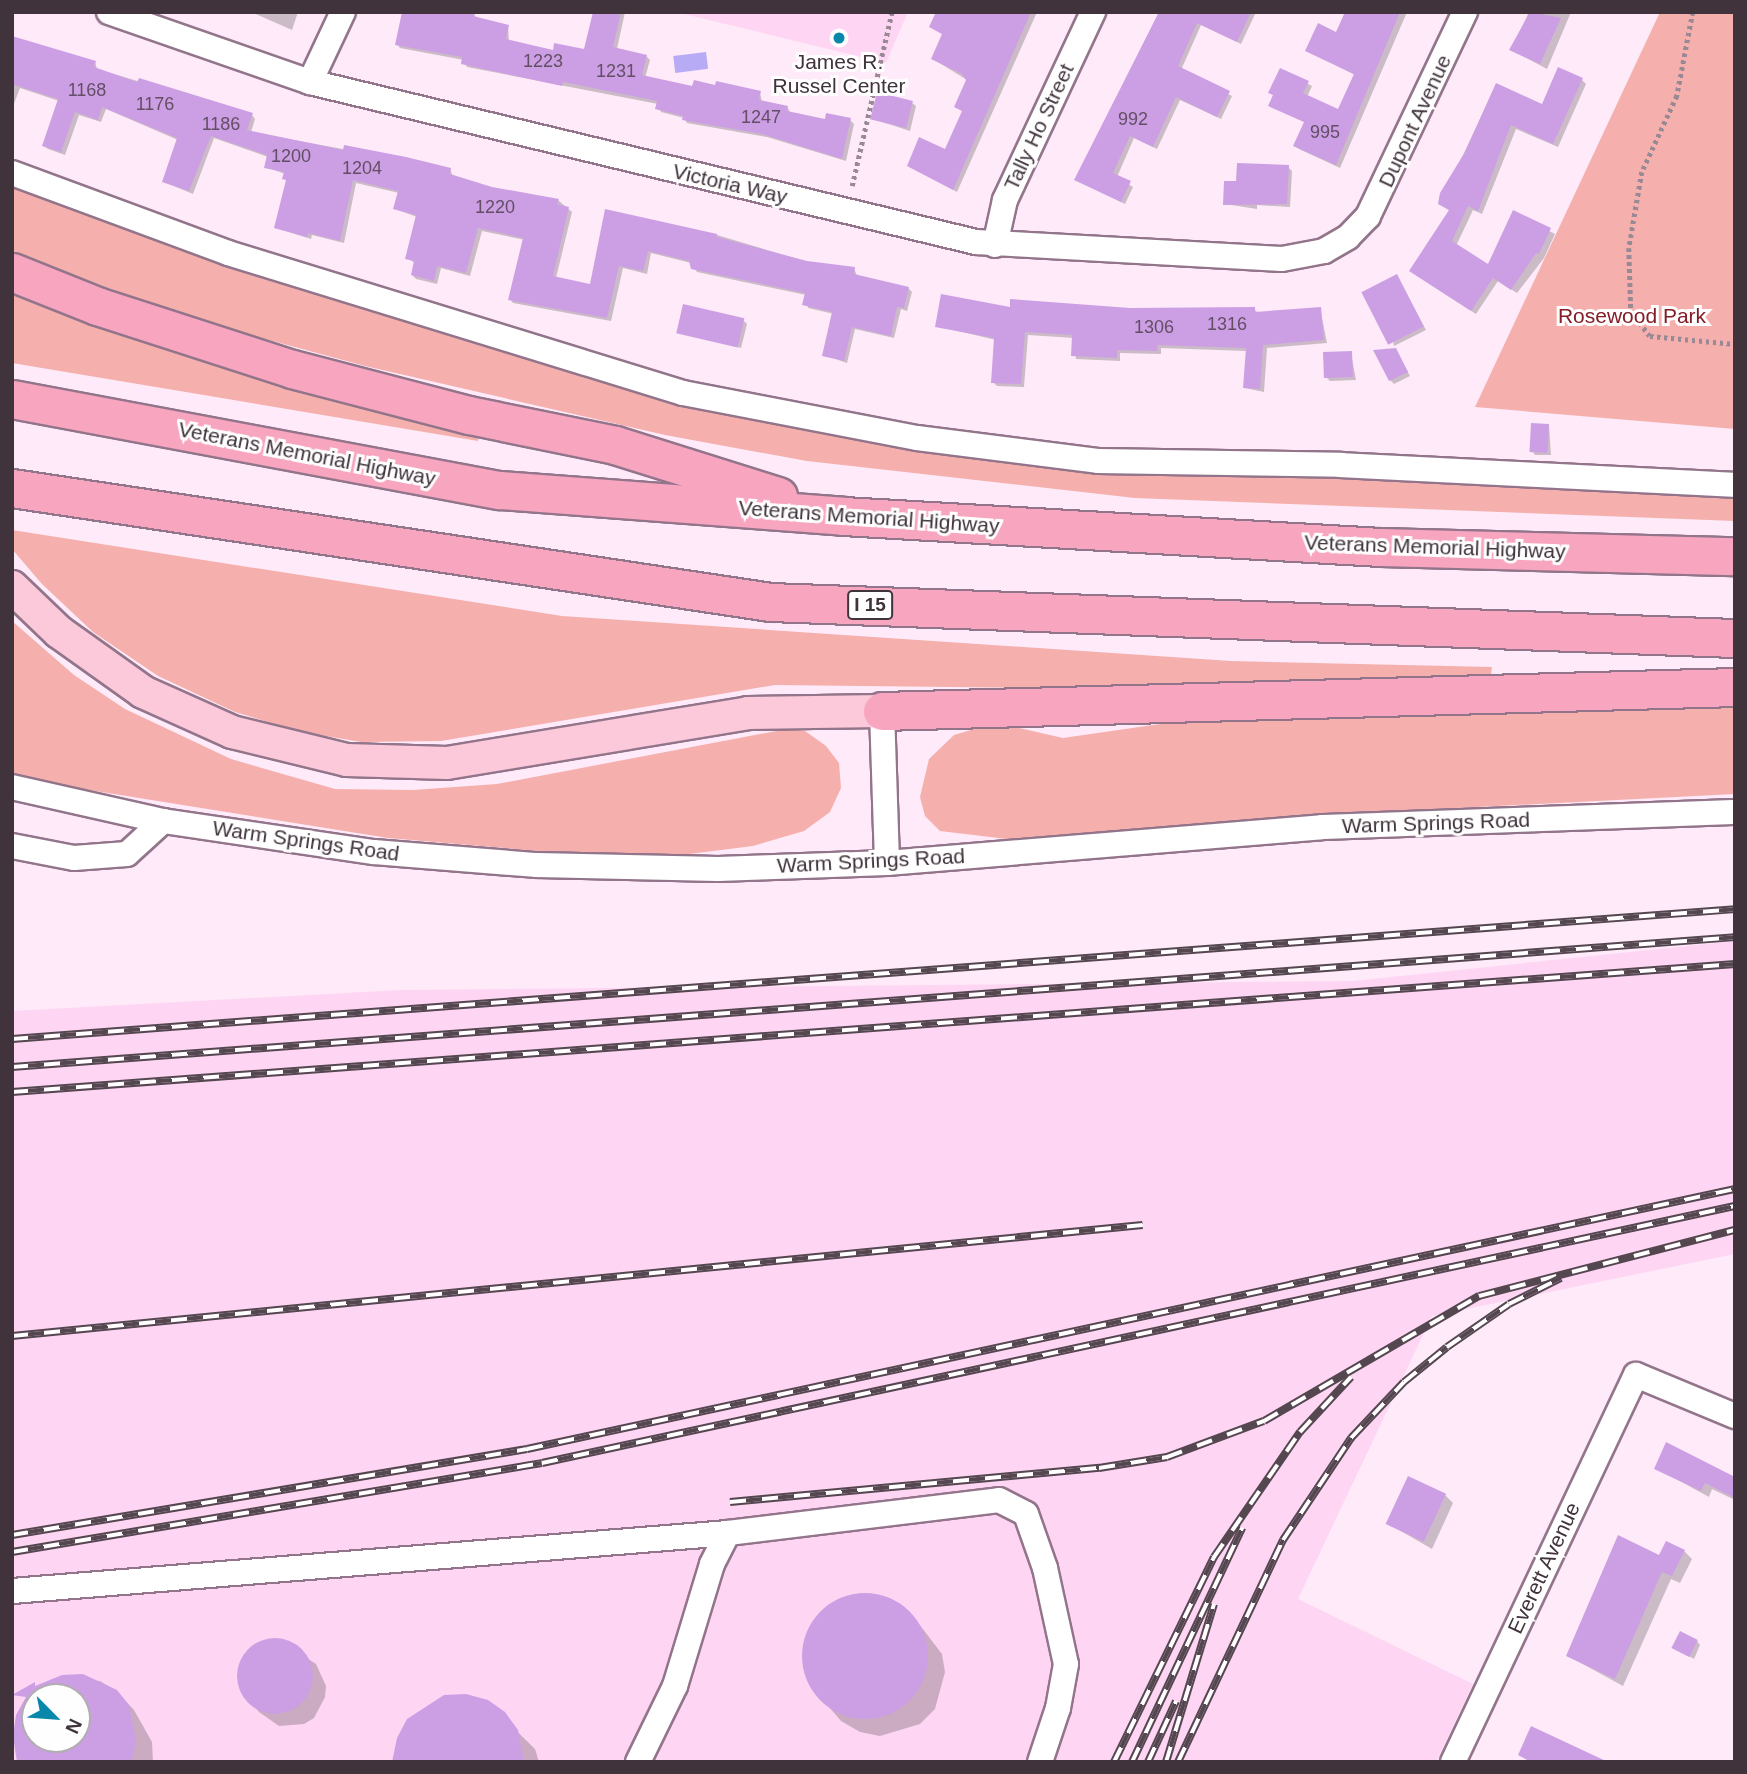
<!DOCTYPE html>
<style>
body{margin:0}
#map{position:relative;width:1747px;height:1774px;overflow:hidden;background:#feeaf8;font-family:Arial,sans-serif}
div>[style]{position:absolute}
.built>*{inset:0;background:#fed6f3}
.green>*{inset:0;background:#f5b0ad}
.water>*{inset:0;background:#b7abf6;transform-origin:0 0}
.shadow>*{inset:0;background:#0003}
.building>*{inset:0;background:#cc9fe4;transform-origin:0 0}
.round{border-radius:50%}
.path>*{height:4.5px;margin-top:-2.25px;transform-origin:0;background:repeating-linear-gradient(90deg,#998994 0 3.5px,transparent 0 7px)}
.roads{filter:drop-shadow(2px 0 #93758b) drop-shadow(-2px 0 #93758b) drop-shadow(0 2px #93758b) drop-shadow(0 -2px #93758b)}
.minor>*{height:24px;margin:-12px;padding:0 12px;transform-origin:12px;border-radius:12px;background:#fff}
.major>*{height:32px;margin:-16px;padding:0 16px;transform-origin:16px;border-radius:16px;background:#fbc9d9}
.highway>*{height:37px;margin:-18.5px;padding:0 18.5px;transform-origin:18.5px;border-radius:18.5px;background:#f8a5c0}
.rail>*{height:8px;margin-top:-4px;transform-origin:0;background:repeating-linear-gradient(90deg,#fefefe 0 16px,#544750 0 32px);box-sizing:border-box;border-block:2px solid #544750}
.dots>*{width:19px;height:19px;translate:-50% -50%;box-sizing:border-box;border:4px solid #fefefe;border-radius:50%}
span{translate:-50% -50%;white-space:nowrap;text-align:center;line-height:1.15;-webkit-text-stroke:6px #fefefe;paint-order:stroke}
.number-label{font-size:18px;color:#634e66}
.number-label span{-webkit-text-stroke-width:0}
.shield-label span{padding:2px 5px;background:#fefefe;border:2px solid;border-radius:5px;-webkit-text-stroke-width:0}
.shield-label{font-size:19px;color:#40333c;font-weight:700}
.poi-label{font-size:21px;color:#40333c}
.street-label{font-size:21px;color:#40333c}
.park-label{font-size:21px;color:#831d27}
.frame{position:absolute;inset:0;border:14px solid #40333c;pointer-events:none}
.north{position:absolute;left:21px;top:1683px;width:70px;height:70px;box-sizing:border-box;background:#fefefe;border:2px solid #b2adb0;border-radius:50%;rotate:115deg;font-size:19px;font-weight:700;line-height:28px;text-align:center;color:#40333c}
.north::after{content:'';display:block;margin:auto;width:24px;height:32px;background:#0788aa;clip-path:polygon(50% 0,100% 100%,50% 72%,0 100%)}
</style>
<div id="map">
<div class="built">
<div style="clip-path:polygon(676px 12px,908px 12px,886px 63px)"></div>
<div style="clip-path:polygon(evenodd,1735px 941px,1735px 1254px,1432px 1316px,1298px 1599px,1473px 1684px,1436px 1762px,12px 1762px,12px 1011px,401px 990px,1353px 981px,1735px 941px,35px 1697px,77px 1697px,77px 1739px,35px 1739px,35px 1697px)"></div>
</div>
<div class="green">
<div style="clip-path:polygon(1660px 12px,1735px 12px,1735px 429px,1475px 407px)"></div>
<div style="clip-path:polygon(12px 181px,139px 233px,623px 383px,1205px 474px,1735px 494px,1735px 521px,1135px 498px,807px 461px,665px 435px,365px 366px,191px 319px,33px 260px,12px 252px)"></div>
<div style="clip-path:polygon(12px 290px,479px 427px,478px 441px,12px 363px)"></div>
<div style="clip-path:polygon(12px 530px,562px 616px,1231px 661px,1492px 667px,1490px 682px,1132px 689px,775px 685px,441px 741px,361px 742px,302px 732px,235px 712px,158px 676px,93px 632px,42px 584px,12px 549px)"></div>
<div style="clip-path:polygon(12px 621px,74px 675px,125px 709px,231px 759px,335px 789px,413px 790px,497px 784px,787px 729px,805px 731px,826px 746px,839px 763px,841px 788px,830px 812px,804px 831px,753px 846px,681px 855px,538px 851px,388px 838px,33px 781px,12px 774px)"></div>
<div style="clip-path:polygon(1735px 704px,1735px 794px,1300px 816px,1007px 839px,940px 831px,925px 816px,920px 797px,929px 759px,954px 735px,978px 728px,1011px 726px,1063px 738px,1160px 724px)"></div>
</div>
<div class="water">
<div style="left:706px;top:52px;width:17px;height:33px;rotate:83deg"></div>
</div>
<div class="shadow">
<div style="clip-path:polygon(251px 12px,298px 12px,292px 30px)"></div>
<div style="clip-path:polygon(404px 12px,474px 12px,476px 19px,508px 26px,509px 42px,554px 52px,585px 52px,595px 12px,625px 12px,617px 49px,646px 56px,650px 60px,645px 78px,694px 88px,760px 93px,762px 102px,788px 108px,791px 114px,826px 121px,850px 120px,854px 124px,846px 161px,767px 137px,687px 123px,684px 118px,661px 112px,658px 104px,467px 67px,464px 60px,400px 48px,397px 44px)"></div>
<div style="clip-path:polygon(998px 12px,1037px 12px,957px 192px,909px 165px,946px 151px,964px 112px,956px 107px,967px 80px,933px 59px,944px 35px,931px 27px)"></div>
<div style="clip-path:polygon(1159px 12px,1256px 12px,1241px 44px,1201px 25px,1181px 70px,1232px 96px,1221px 119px,1180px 100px,1157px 149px,1134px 138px,1117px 177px,1133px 187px,1125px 204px,1076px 180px)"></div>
<div style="clip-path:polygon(1347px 12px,1407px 12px,1340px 168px,1299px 149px,1295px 146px,1306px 123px,1270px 105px,1281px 70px,1312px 86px,1307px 97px,1339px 111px,1355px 75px,1307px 51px,1337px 34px)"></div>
<div style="clip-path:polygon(1529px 12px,1571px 12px,1547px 69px,1511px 50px)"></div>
<div style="clip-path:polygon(12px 37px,95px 62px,97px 69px,252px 115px,255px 119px,251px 132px,450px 169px,453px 177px,492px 189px,558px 200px,572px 212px,556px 278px,592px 286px,606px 211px,717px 235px,807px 262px,854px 268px,857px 276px,908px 288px,912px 292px,907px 311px,901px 309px,894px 338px,855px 329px,847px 363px,824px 355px,834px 314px,808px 308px,806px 295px,697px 272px,691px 263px,651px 253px,647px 274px,623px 268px,611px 321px,513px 303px,510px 299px,525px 240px,482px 231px,470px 276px,441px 268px,437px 284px,416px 279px,412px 275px,415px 263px,407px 258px,417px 217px,395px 209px,399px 193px,356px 183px,344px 243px,312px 235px,311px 239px,276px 228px,287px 182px,285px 174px,266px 167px,268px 157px,214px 138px,193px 194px,164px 182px,178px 140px,106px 109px,101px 122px,79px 115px,65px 155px,48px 149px,44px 146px,59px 101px,20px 88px,12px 109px)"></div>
<div style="clip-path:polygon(1582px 80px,1586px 84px,1558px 147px,1516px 129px,1482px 214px,1473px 210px,1456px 246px,1488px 267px,1514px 213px,1555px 234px,1544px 258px,1517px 293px,1498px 281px,1476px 314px,1416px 275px,1450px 211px,1440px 204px,1496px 85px,1543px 106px)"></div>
<div style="clip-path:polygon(912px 103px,916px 106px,910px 131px,873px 119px)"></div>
<div style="clip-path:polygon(1288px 167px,1292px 171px,1290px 207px,1257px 205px,1257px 209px,1225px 204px,1237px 183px)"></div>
<div style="clip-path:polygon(1397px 276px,1426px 330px,1394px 346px,1383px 283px)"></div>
<div style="clip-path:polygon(1320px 308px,1327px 343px,1267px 348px,1264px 392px,1245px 388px,1247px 351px,1161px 348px,1161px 354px,1120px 353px,1120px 361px,1076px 359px,1074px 338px,1028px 335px,1024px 387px,997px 386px,993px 382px,996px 340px,937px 326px,1012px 309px,1254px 309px,1258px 313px)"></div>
<div style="clip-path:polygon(743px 320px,747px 324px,741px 348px,678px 332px)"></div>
<div style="clip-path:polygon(1396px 350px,1410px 376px,1394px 384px,1390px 380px)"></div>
<div style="clip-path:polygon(1351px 353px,1356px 380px,1330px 381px,1326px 377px)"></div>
<div style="clip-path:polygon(1549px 425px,1551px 455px,1535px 455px,1532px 451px)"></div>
<div style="clip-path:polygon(1656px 1468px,1735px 1479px,1735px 1500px,1712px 1489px,1709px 1497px)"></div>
<div style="clip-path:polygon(1445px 1495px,1453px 1503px,1432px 1549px,1387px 1523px)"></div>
<div style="clip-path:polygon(1684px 1551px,1692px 1559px,1680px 1583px,1671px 1579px,1623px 1686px,1568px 1656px,1660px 1557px)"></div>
<div style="clip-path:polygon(884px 1597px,919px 1624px,942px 1654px,945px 1672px,935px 1709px,920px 1724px,880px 1736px,860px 1732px,841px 1721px,810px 1685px,803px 1665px,812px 1624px,826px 1608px,844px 1598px)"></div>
<div style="clip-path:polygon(280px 1640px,316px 1664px,326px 1686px,325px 1697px,314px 1718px,304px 1724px,279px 1726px,259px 1712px,240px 1687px,241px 1663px,257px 1645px)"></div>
<div style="clip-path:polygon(1697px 1641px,1700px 1645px,1694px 1659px,1674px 1648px)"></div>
<div style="clip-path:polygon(evenodd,62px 1677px,100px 1681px,116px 1691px,134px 1710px,152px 1742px,153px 1762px,21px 1762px,18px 1716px,43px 1684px,62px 1677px,35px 1697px,77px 1697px,77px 1739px,35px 1739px,35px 1697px)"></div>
<div style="clip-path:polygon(487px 1702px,535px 1749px,539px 1762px,395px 1762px)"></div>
</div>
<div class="building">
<div style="clip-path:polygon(402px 12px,474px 12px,473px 16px,509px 25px,506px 39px,553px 50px,554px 43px,584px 49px,593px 12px,621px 12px,613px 47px,647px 55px,642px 75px,692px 86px,694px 80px,715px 85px,716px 81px,761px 91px,759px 100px,788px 106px,787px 111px,825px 119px,826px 113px,851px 118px,842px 159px,762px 134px,682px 120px,683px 116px,655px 109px,657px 101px,563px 82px,562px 86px,461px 64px,462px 57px,395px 45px)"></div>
<div style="clip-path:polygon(936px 12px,1031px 12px,953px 190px,907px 166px,919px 137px,945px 149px,962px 111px,954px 107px,966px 80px,962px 74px,931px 59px,942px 34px,929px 27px)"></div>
<div style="clip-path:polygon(1159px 12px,1251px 12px,1237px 42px,1197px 23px,1178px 66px,1230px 91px,1217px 117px,1176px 97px,1153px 147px,1130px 136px,1113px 173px,1131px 181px,1121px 202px,1074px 180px)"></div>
<div style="clip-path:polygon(1345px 12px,1400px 12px,1336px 165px,1293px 146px,1304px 122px,1268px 106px,1273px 95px,1268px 93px,1280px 68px,1309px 81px,1303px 93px,1338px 109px,1354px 74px,1305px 51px,1318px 23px,1336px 32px)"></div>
<div style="clip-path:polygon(1530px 12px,1561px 18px,1540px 64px,1509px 50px)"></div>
<div style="clip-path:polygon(12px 36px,96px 61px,94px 67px,137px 82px,139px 78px,253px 113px,247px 130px,343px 150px,344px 145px,406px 157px,451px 168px,450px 174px,492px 187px,559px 199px,557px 204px,569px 207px,553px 276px,590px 284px,605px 209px,717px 234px,717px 237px,807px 261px,855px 267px,854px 274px,909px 287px,904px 308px,897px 307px,891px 336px,852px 327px,844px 361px,822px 356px,832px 312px,802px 305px,805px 293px,691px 269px,689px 261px,648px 251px,643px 271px,619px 266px,607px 318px,508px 300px,523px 238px,478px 228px,466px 273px,437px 266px,434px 281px,411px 275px,414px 261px,405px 259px,416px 215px,393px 209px,398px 191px,353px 180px,340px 241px,308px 233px,307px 237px,274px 228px,286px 180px,282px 179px,284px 172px,264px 168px,267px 155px,211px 136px,189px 191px,162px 182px,177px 138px,102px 107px,98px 120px,75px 112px,61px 152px,42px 146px,58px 99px,12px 84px)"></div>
<div style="clip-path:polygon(1558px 67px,1583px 78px,1553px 144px,1511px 125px,1478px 211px,1468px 206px,1452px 241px,1488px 264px,1513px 210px,1551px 228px,1539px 254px,1536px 253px,1511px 290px,1493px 278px,1471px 311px,1409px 271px,1449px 210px,1438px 204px,1440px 193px,1465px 152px,1496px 83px,1542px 104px)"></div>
<div style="left:877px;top:92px;width:37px;height:28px;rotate:14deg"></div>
<div style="clip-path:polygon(1237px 163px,1289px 165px,1287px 204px,1223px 205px,1224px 181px,1236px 181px)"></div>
<div style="left:1397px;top:274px;width:59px;height:40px;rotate:63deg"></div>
<div style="clip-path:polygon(941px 294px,1010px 307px,1010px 299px,1130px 308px,1255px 307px,1255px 312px,1321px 307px,1324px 340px,1263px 345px,1260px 389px,1243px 388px,1246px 348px,1158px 345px,1157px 351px,1117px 350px,1117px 358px,1071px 356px,1072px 335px,1025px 332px,1021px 384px,991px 383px,994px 338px,935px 327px)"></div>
<div style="left:683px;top:304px;width:63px;height:30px;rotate:13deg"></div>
<div style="clip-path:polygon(1396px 348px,1408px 372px,1389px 381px,1373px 350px)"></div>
<div style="left:1352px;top:351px;width:26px;height:29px;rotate:88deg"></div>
<div style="left:1531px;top:423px;width:18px;height:29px;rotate:3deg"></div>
<div style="clip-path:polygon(1666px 1442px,1735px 1477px,1735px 1498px,1705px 1483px,1701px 1491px,1654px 1469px)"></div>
<div style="left:1408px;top:1476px;width:42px;height:53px;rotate:25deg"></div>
<div style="clip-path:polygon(1618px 1535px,1659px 1555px,1666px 1541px,1685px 1550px,1672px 1576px,1662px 1572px,1615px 1679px,1566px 1656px)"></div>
<div class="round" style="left:802px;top:1593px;width:126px;height:126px"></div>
<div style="left:1680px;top:1631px;width:20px;height:19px;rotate:27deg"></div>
<div class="round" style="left:237px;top:1638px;width:76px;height:76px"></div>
<div style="clip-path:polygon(evenodd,83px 1674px,117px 1690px,129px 1705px,136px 1742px,131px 1762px,17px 1762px,13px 1736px,16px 1715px,26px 1697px,12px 1695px,35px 1682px,35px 1686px,62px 1675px,83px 1674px,35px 1697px,77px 1697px,77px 1739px,35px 1739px,35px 1697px)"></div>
<div style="clip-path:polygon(466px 1694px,488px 1700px,505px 1712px,518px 1730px,524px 1762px,392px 1762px,397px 1738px,407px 1719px,444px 1695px)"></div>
<div style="clip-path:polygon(1531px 1726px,1608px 1762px,1531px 1762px,1518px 1755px)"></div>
</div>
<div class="path">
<div style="left:1693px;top:12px;width:86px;rotate:100.8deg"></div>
<div style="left:1677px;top:96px;width:84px;rotate:114.7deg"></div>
<div style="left:1642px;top:172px;width:77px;rotate:99.7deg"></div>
<div style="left:1629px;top:248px;width:63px;rotate:88.2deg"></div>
<div style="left:1631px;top:311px;width:31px;rotate:53deg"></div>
<div style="left:1650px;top:336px;width:85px;rotate:5.4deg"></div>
<div style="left:852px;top:186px;width:179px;rotate:-77.1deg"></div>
</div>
<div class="roads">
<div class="minor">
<div style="left:109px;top:12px;width:213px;rotate:19.2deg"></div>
<div style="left:310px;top:82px;width:685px;rotate:13.51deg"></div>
<div style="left:976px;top:242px;width:306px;rotate:3.2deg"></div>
<div style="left:1282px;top:259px;width:43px;rotate:-10.8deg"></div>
<div style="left:1324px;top:251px;width:28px;rotate:-30deg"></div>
<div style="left:1348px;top:237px;width:29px;rotate:-46deg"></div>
<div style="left:1368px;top:216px;width:226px;rotate:-64.6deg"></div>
<div style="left:310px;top:82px;width:77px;rotate:-64.8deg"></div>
<div style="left:12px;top:173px;width:230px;rotate:20.3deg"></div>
<div style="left:228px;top:253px;width:476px;rotate:17.1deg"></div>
<div style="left:683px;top:393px;width:238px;rotate:10.9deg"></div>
<div style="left:917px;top:438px;width:182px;rotate:7.2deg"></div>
<div style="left:1098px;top:461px;width:243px;rotate:0.9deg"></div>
<div style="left:1341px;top:465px;width:395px;rotate:2.9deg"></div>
<div style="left:995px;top:245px;width:46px;rotate:-77.5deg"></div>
<div style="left:1005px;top:200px;width:208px;rotate:-64.9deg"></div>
<div style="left:882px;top:711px;width:152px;rotate:88.1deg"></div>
<div style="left:12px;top:787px;width:155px;rotate:12.7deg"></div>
<div style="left:163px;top:821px;width:213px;rotate:8.4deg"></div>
<div style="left:374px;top:852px;width:164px;rotate:4.6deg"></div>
<div style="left:537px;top:865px;width:181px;rotate:1.3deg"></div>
<div style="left:718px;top:869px;width:169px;rotate:-2deg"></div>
<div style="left:887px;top:863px;width:436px;rotate:-4.7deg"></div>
<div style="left:1322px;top:827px;width:413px;rotate:-2.1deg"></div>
<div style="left:12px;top:846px;width:63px;rotate:11deg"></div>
<div style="left:74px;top:858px;width:53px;rotate:-4.3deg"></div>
<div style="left:127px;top:854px;width:49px;rotate:-42.5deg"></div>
<div style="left:12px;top:1591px;width:718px;rotate:-4.63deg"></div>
<div style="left:728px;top:1533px;width:273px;rotate:-6.9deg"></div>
<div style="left:999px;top:1500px;width:30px;rotate:27deg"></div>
<div style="left:1026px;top:1514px;width:57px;rotate:70.6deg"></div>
<div style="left:1045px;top:1568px;width:98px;rotate:77.7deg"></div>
<div style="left:1066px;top:1664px;width:45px;rotate:100.3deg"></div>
<div style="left:1058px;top:1708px;width:57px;rotate:108.4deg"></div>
<div style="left:638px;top:1762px;width:85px;rotate:-64deg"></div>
<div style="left:675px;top:1686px;width:127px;rotate:-73.1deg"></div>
<div style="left:712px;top:1564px;width:35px;rotate:-63deg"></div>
<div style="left:1453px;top:1762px;width:428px;rotate:-64.7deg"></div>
<div style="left:1636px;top:1375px;width:107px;rotate:22.5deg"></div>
</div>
<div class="major">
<div style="left:12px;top:587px;width:65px;rotate:43.8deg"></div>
<div style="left:59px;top:632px;width:103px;rotate:35.5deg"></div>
<div style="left:143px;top:692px;width:98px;rotate:24.2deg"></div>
<div style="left:232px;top:732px;width:118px;rotate:13.7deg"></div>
<div style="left:347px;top:760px;width:100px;rotate:1.7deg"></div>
<div style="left:447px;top:763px;width:305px;rotate:-9.4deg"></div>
<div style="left:748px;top:713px;width:134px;rotate:-0.9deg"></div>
</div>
<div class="highway">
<div style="left:12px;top:272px;width:92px;rotate:21.8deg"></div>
<div style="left:97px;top:306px;width:205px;rotate:17.9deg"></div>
<div style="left:292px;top:369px;width:183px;rotate:14.6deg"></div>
<div style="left:469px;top:415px;width:149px;rotate:11.6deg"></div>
<div style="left:615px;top:445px;width:171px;rotate:17.4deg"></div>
<div style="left:12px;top:399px;width:496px;rotate:10.6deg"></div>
<div style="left:500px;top:490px;width:344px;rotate:4.3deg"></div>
<div style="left:843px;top:516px;width:538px;rotate:3.3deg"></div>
<div style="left:1380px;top:547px;width:355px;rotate:1.5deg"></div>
<div style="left:12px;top:488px;width:767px;rotate:8.55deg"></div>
<div style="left:770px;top:602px;width:966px;rotate:2.14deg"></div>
<div style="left:882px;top:711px;width:853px;rotate:-1.61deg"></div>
</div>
</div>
<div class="rail">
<div style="left:12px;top:1039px;width:1728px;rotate:-4.31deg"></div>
<div style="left:12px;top:1067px;width:1728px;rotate:-4.31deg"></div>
<div style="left:12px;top:1092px;width:1728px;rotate:-4.25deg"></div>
<div style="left:12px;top:1336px;width:1136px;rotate:-5.61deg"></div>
<div style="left:730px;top:1502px;width:371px;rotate:-5.3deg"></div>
<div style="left:1099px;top:1468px;width:69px;rotate:-9.2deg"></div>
<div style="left:1167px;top:1457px;width:103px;rotate:-20.4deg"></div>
<div style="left:1264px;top:1421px;width:249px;rotate:-30.2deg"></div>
<div style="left:1479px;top:1296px;width:264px;rotate:-14.5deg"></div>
<div style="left:12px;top:1535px;width:522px;rotate:-9.48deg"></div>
<div style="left:527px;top:1449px;width:1236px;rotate:-12.15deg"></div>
<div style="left:12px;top:1552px;width:537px;rotate:-9.53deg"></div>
<div style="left:542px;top:1463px;width:1220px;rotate:-12.16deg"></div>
<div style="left:1114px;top:1762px;width:228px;rotate:-64deg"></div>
<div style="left:1214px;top:1557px;width:152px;rotate:-55.5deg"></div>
<div style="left:1300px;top:1432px;width:75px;rotate:-47.2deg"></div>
<div style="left:1132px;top:1762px;width:259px;rotate:-64.8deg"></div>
<div style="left:1148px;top:1762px;width:67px;rotate:-65.3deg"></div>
<div style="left:1166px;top:1762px;width:165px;rotate:-73.1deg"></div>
<div style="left:1178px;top:1762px;width:246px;rotate:-64.7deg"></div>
<div style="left:1283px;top:1540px;width:123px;rotate:-56.3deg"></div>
<div style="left:1351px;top:1438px;width:77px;rotate:-46.6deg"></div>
<div style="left:1404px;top:1382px;width:55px;rotate:-39.1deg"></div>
<div style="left:1447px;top:1347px;width:75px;rotate:-34.7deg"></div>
<div style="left:1509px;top:1304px;width:58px;rotate:-26.6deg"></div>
</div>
<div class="dots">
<div style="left:839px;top:38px;background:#0788aa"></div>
</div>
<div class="number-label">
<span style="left:543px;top:61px">1223</span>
<span style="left:616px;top:71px">1231</span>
<span style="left:87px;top:90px">1168</span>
<span style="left:155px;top:104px">1176</span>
<span style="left:761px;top:117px">1247</span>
<span style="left:1133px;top:119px">992</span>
<span style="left:221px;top:124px">1186</span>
<span style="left:1325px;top:132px">995</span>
<span style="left:291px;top:156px">1200</span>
<span style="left:362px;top:168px">1204</span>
<span style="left:495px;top:207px">1220</span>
<span style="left:1227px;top:324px">1316</span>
<span style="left:1154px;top:327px">1306</span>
</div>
<div class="shield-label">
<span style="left:870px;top:605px">I 15</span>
</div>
<div class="poi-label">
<span style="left:839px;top:74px">James R.<br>Russel Center</span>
</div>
<div class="street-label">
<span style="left:1415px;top:121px;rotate:-65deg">Dupont Avenue</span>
<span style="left:1039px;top:127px;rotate:-65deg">Tally Ho Street</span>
<span style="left:730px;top:184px;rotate:13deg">Victoria Way</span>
<span style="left:307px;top:454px;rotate:11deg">Veterans Memorial Highway</span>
<span style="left:869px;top:517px;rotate:4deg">Veterans Memorial Highway</span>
<span style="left:1435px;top:547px;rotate:2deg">Veterans Memorial Highway</span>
<span style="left:1436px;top:823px;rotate:-2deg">Warm Springs Road</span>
<span style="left:306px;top:841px;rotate:8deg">Warm Springs Road</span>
<span style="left:871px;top:861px;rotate:-3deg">Warm Springs Road</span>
<span style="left:1544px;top:1568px;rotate:-65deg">Everett Avenue</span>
</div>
<div class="park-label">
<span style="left:1632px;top:316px">Rosewood Park</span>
</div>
<div class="frame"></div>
<div class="north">N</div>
</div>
